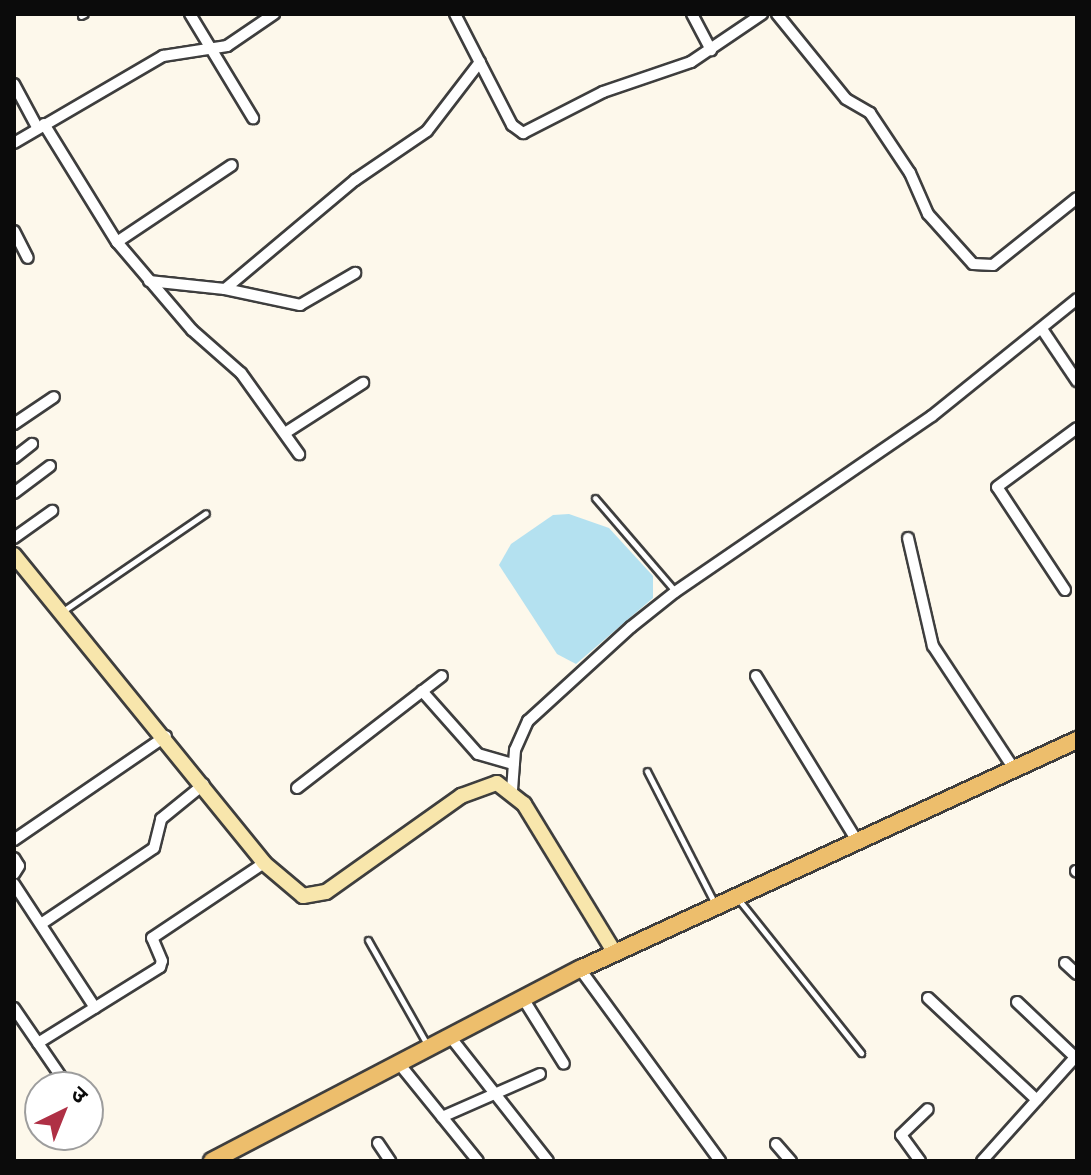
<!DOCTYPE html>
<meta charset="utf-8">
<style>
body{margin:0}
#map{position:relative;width:1091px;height:1175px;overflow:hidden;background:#fdf8eb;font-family:"Roboto Serif","Noto Sans Devanagari",serif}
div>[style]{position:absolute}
.water>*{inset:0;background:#b4e1f0}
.roads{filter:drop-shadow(2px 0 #3e3e3e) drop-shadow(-2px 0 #3e3e3e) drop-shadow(0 2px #3e3e3e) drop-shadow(0 -2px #3e3e3e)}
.lane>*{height:5px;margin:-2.5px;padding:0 2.5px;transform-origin:2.5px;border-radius:2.5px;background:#fff}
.street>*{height:10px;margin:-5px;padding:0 5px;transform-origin:5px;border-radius:5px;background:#fff}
.secondary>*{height:14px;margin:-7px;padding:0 7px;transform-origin:7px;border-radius:7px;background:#f8e6ac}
.primary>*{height:16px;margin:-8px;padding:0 8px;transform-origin:8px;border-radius:8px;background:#edbe6c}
span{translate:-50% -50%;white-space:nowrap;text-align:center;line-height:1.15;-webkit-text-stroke:8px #fff;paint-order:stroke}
.frame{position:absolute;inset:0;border:16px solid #0b0b0b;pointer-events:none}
.north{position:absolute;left:24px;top:1071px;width:80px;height:80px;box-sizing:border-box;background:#fff;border:2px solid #9d9d9d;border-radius:50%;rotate:43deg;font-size:22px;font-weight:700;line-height:32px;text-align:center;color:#0b0b0b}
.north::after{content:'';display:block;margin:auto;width:28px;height:36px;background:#af3045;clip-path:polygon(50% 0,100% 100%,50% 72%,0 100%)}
</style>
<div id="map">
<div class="water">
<div style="clip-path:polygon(569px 514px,609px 528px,653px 576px,653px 598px,576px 664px,557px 654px,499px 565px,511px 544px,553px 515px)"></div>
</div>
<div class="roads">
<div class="lane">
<div style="left:81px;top:16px;width:4px;rotate:-27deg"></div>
<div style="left:595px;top:498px;width:123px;rotate:49.3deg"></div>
<div style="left:63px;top:611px;width:173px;rotate:-34.4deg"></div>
<div style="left:647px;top:771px;width:147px;rotate:62.9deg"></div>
<div style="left:739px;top:900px;width:196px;rotate:51.4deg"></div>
<div style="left:368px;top:940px;width:122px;rotate:60.5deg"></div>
</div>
<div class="street">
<div style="left:190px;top:14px;width:122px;rotate:58.8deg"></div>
<div style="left:455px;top:14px;width:125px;rotate:62.8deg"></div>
<div style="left:512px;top:125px;width:14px;rotate:36deg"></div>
<div style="left:523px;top:133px;width:90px;rotate:-27.1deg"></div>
<div style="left:603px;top:92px;width:93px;rotate:-18.8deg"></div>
<div style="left:691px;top:62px;width:86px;rotate:-34.1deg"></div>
<div style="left:692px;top:14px;width:41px;rotate:62.2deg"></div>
<div style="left:777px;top:14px;width:109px;rotate:50.9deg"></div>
<div style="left:846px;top:99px;width:28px;rotate:30deg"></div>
<div style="left:870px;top:113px;width:72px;rotate:56.3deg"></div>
<div style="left:910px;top:173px;width:45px;rotate:66.3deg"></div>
<div style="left:928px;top:214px;width:67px;rotate:48deg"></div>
<div style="left:973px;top:264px;width:20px;rotate:3deg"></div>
<div style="left:993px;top:265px;width:107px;rotate:-38.6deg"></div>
<div style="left:14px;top:84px;width:49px;rotate:61.9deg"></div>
<div style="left:44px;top:124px;width:139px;rotate:58.3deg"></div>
<div style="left:117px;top:242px;width:116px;rotate:49.6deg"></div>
<div style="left:192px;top:330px;width:65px;rotate:41.3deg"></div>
<div style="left:241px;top:373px;width:100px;rotate:54.4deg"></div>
<div style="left:14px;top:143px;width:173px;rotate:-30.3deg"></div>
<div style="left:163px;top:56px;width:65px;rotate:-8.9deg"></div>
<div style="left:227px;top:46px;width:57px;rotate:-34.2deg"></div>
<div style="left:14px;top:231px;width:30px;rotate:63deg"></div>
<div style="left:117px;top:242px;width:138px;rotate:-33.8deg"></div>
<div style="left:149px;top:281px;width:76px;rotate:6deg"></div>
<div style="left:225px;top:289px;width:77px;rotate:12deg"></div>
<div style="left:300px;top:305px;width:64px;rotate:-30.2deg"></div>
<div style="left:225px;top:289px;width:170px;rotate:-40deg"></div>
<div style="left:355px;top:180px;width:87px;rotate:-34.2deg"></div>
<div style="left:427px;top:131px;width:87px;rotate:-52.5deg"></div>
<div style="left:1042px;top:329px;width:63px;rotate:56.1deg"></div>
<div style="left:14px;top:424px;width:48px;rotate:-34deg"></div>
<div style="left:285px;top:433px;width:93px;rotate:-32.7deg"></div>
<div style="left:14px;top:458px;width:23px;rotate:-38deg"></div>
<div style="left:14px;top:493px;width:45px;rotate:-36.9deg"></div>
<div style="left:14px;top:538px;width:47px;rotate:-35.4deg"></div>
<div style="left:908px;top:538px;width:111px;rotate:77deg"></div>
<div style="left:933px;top:646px;width:147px;rotate:56.6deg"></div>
<div style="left:1065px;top:590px;width:123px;rotate:-123.4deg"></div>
<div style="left:997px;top:487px;width:99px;rotate:-36.4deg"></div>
<div style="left:756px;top:676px;width:193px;rotate:58.5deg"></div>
<div style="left:422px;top:691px;width:84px;rotate:48.4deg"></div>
<div style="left:478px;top:754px;width:37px;rotate:16deg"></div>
<div style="left:297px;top:788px;width:183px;rotate:-37.7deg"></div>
<div style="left:512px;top:790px;width:40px;rotate:-85.7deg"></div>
<div style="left:515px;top:750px;width:32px;rotate:-66deg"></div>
<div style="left:528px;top:721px;width:139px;rotate:-42.4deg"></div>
<div style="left:631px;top:627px;width:56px;rotate:-38.5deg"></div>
<div style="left:675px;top:592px;width:311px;rotate:-34.4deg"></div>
<div style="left:932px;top:416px;width:186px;rotate:-38.9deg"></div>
<div style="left:14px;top:840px;width:184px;rotate:-34.4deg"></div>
<div style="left:14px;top:858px;width:9px;rotate:58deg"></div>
<div style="left:19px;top:866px;width:9px;rotate:122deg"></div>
<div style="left:1076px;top:871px;width:1px;rotate:45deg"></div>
<div style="left:14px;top:884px;width:148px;rotate:56.8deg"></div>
<div style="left:41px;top:924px;width:136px;rotate:-33.9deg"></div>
<div style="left:154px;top:848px;width:30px;rotate:-76deg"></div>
<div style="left:161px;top:819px;width:55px;rotate:-39.1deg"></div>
<div style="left:1065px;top:963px;width:16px;rotate:43deg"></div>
<div style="left:580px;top:969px;width:238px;rotate:53.9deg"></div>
<div style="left:928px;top:998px;width:149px;rotate:43.1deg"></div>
<div style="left:524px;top:1000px;width:75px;rotate:58deg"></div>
<div style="left:1017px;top:1002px;width:80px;rotate:43.5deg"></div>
<div style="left:14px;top:1008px;width:96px;rotate:55.6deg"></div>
<div style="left:452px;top:1039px;width:155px;rotate:51.8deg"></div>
<div style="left:38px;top:1043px;width:144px;rotate:-31.9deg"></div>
<div style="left:160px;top:967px;width:6px;rotate:-72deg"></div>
<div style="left:162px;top:961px;width:25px;rotate:-113deg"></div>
<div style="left:152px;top:938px;width:135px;rotate:-33.8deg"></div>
<div style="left:401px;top:1066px;width:122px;rotate:51deg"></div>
<div style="left:442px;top:1117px;width:107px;rotate:-23.7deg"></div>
<div style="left:378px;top:1143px;width:22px;rotate:56deg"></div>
<div style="left:776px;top:1144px;width:23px;rotate:49deg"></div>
<div style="left:920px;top:1161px;width:32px;rotate:-126deg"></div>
<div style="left:901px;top:1135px;width:37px;rotate:-44deg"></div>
<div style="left:982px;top:1161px;width:142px;rotate:-48.1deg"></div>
</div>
<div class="secondary">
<div style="left:14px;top:555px;width:397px;rotate:50.9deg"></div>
<div style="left:264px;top:863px;width:51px;rotate:40.2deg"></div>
<div style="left:303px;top:896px;width:23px;rotate:-10deg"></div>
<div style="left:326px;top:892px;width:166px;rotate:-35.4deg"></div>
<div style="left:461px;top:796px;width:38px;rotate:-20deg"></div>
<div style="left:497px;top:783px;width:34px;rotate:38deg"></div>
<div style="left:524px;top:804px;width:175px;rotate:58.6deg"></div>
</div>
<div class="primary">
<div style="left:212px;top:1161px;width:415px;rotate:-27.6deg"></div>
<div style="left:580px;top:969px;width:547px;rotate:-24.74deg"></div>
</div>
</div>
<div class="frame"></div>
<div class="north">उ</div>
</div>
